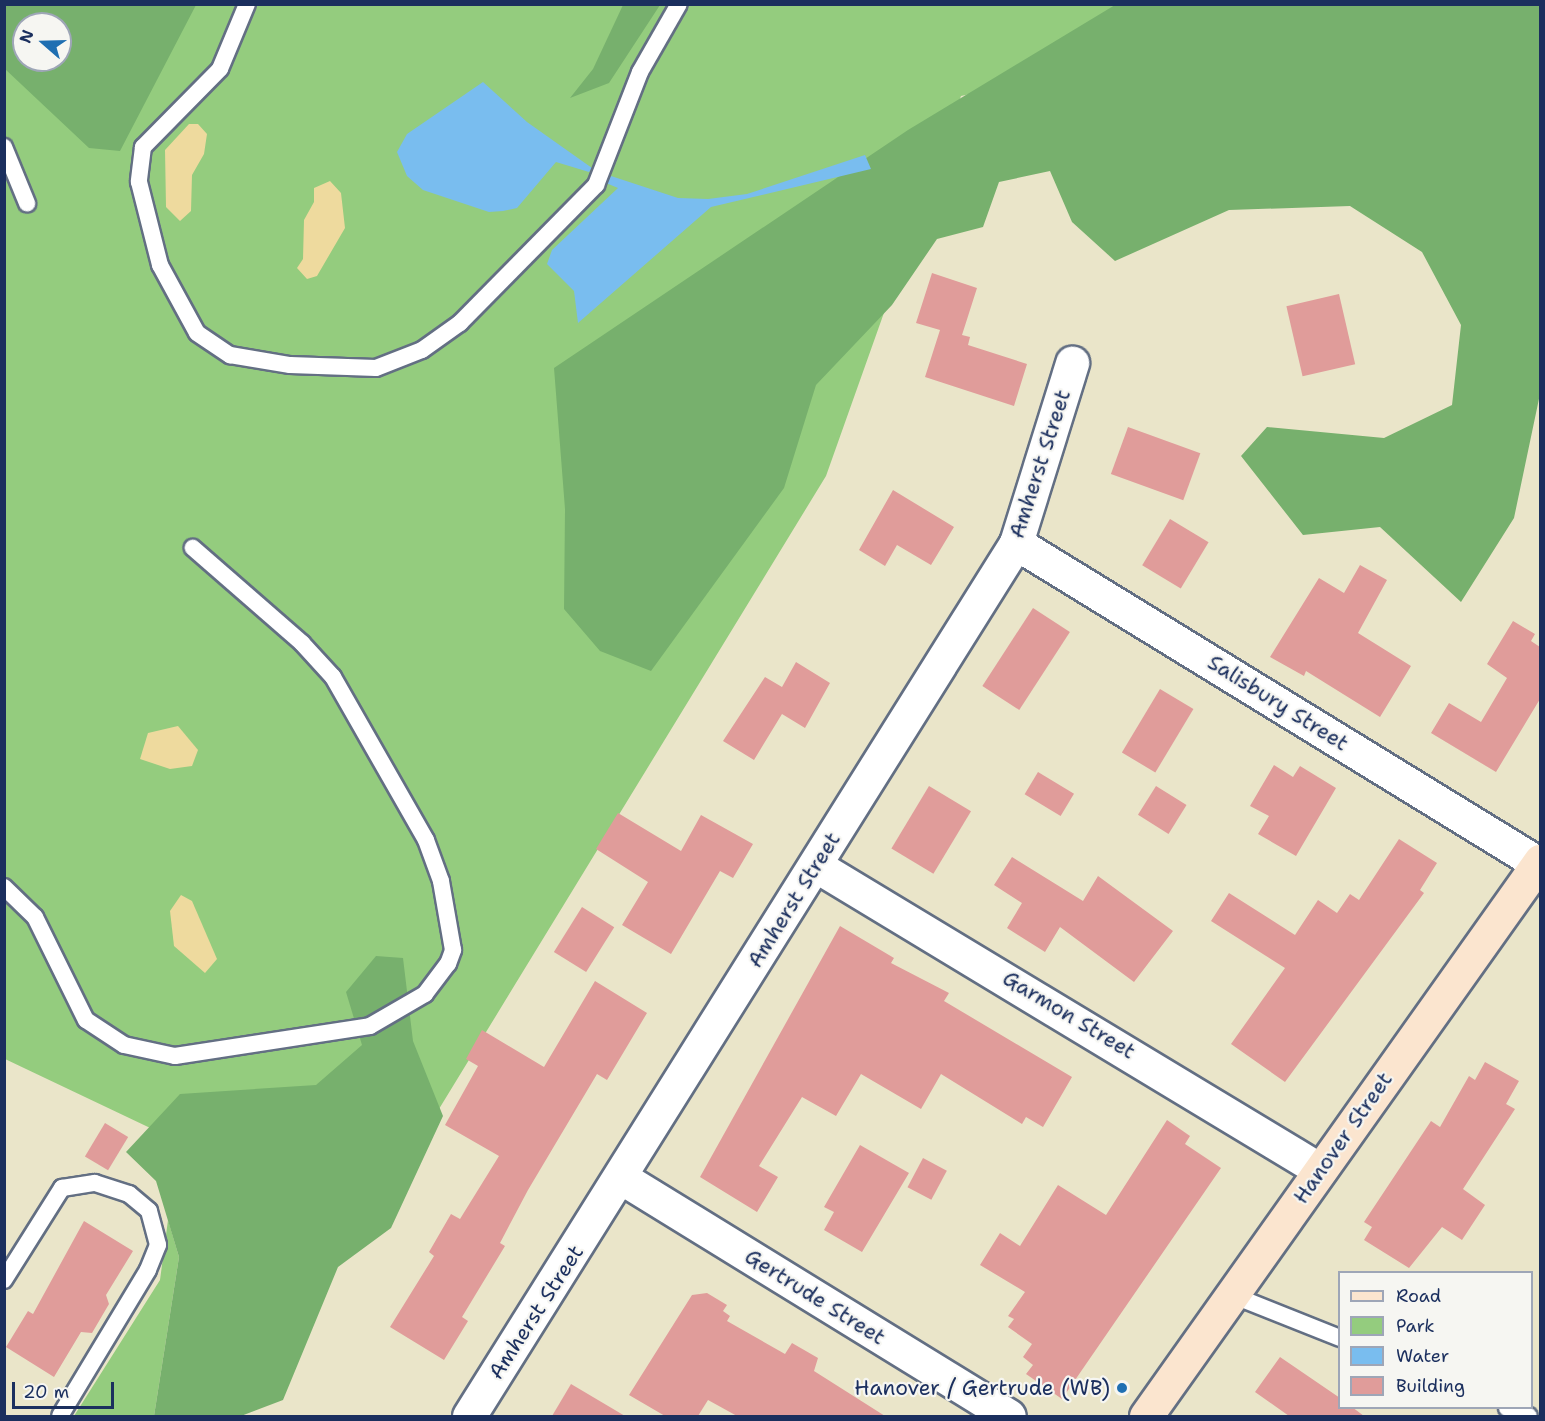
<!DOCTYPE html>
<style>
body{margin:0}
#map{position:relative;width:1545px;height:1421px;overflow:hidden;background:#eae5c9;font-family:"Shantell Sans",sans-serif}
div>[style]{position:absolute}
.green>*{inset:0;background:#94cc7e}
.forest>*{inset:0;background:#77b06d}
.sand>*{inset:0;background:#eeda9e}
.water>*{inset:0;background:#79bdef}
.building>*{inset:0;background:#e09c9a;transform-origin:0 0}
.roads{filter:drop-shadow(2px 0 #636f83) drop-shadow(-2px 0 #636f83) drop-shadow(0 2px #636f83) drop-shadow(0 -2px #636f83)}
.lane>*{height:16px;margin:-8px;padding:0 8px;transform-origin:8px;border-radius:8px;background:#fff}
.street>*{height:33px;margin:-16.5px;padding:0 16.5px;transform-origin:16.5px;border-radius:16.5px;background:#fff}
.secondary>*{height:33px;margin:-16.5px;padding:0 16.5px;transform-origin:16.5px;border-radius:16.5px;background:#fbe5cf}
.dots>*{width:16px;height:16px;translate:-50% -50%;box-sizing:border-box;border:3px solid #f6f6f2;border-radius:50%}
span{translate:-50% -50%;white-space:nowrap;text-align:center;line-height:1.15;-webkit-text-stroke:4.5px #f6f6f2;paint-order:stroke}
.street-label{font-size:21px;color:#1b2f5e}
.poi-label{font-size:21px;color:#1b2f5e}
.right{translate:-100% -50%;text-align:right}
.frame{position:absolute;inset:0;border:6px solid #1b2f5e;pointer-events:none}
.legend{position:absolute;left:1338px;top:1271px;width:195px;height:138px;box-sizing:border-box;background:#f6f6f2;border:2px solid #9ea6b7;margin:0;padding:8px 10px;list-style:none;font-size:18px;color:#1b2f5e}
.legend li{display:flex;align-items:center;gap:12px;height:30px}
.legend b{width:30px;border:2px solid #9ea6b7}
.north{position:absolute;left:12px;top:12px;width:60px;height:60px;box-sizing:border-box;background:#f6f6f2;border:2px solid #9ea6b7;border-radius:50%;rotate:290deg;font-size:16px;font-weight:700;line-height:24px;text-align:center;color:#1b2f5e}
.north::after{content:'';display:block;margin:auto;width:21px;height:27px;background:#1f6fb2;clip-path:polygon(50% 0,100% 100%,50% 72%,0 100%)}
.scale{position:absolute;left:12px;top:1382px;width:102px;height:27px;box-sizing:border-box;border:3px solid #1b2f5e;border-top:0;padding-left:8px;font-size:18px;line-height:21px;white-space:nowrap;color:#1b2f5e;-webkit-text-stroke:4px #f6f6f2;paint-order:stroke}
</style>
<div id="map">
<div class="green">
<div style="clip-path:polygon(evenodd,4px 5px,1370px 5px,961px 96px,826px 476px,365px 1230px,5px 1059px,4px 5px,24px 24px,60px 24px,60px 60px,24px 60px,24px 24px)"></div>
<div style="clip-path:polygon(168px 1220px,179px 1257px,154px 1416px,74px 1416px,160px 1280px)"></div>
</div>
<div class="forest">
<div style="clip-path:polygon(evenodd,4px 5px,5px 4px,196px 5px,120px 151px,89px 148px,5px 69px,4px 5px,24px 24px,60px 24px,60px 60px,24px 60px,24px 24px)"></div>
<div style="clip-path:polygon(623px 5px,660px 5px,609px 83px,570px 98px,593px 69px)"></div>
<div style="clip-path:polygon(1115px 5px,1540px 5px,1540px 394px,1514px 518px,1461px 602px,1380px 527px,1303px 535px,1241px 456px,1267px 427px,1384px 438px,1452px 405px,1461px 325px,1422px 252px,1350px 206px,1229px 210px,1115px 261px,1072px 222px,1050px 171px,999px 182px,983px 227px,937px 239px,892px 305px,816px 385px,784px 488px,651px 671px,600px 651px,564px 609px,565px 509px,554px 368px,908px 130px)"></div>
<div style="clip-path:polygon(376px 956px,403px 958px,413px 1041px,443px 1116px,391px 1228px,338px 1267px,283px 1400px,241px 1416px,154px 1416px,179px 1257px,156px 1181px,126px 1152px,180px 1094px,316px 1085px,362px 1045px,346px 992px)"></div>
</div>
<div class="sand">
<div style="clip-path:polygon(189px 124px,198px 124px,207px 134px,204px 154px,192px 175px,191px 211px,180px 221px,166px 207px,165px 150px)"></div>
<div style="clip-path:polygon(330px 181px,341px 193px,345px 228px,317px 276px,307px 279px,297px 268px,303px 259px,304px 220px,314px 202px,314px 188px)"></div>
<div style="clip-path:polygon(178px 726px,198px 750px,192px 766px,170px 769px,140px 759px,148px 733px)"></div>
<div style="clip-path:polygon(181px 895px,192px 901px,217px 959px,205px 973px,174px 946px,170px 911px)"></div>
</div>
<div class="water">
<div style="clip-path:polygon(483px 82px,527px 122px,592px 168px,589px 172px,556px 162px,517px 208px,503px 211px,489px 212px,423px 190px,407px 176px,397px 152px,407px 134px)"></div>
<div style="clip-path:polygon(865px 155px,871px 169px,711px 207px,578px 323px,574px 291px,547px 264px,552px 250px,618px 188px,606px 183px,611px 176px,678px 198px,708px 199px,747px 194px)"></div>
</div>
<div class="building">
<div style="clip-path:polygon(932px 273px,977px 288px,962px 335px,970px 337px,968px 345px,1027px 364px,1014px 406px,925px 377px,940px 330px,916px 323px)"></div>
<div style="left:1339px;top:294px;width:72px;height:54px;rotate:77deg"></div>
<div style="left:1128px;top:427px;width:77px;height:50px;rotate:20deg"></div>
<div style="clip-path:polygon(893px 490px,954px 527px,931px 565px,897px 545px,885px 566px,859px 550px)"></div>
<div style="left:1170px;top:519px;width:45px;height:54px;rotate:31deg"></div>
<div style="clip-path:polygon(1360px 565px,1387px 580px,1358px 633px,1411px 666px,1380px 717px,1306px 671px,1304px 676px,1270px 657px,1319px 578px,1344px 593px)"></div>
<div style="left:1033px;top:608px;width:44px;height:93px;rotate:33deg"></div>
<div style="clip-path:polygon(1513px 621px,1535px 634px,1531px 641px,1540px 647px,1540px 699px,1496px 772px,1431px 733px,1449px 703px,1481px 722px,1507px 678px,1487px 664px)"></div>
<div style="clip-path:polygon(796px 662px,830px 683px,805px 728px,782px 714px,754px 760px,723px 741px,765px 677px,782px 687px)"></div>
<div style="left:1160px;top:689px;width:39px;height:74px;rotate:31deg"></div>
<div style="clip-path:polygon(1274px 765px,1293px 777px,1300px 766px,1336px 788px,1296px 856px,1258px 834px,1269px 816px,1250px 806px)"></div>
<div style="left:1038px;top:772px;width:42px;height:26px;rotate:31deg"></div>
<div style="left:929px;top:786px;width:49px;height:73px;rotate:31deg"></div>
<div style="left:1156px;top:786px;width:36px;height:34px;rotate:32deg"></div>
<div style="clip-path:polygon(618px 813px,681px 851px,701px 815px,753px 844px,733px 878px,720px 871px,671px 954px,622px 925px,648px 882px,596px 849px)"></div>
<div style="clip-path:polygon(1399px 839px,1437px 863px,1420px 890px,1424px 893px,1285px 1082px,1231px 1044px,1285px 968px,1211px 921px,1229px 893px,1295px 935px,1318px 900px,1337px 913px,1350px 894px,1359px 900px)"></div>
<div style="clip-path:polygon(1012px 857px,1083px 901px,1098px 876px,1173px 931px,1134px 982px,1060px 927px,1045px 952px,1007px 928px,1022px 903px,994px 885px)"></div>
<div style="left:582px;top:907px;width:38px;height:53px;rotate:32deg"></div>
<div style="clip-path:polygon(840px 926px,894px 958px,891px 963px,949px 993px,944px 1001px,1072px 1077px,1043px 1127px,1026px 1117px,1022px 1124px,941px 1074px,921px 1109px,861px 1074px,836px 1116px,802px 1097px,759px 1166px,778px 1177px,757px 1212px,700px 1177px)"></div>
<div style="clip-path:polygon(595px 981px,647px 1013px,607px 1080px,597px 1074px,528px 1190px,500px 1243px,505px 1246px,462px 1317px,468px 1321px,444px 1360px,390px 1327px,434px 1256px,429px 1252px,451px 1214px,460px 1219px,499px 1156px,445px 1125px,478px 1066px,466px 1059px,482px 1030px,544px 1067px)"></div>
<div style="clip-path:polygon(1485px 1062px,1519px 1081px,1506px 1104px,1515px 1109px,1463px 1189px,1485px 1205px,1462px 1240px,1442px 1227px,1409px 1268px,1364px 1240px,1372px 1227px,1364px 1222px,1431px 1121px,1440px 1127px,1469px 1076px,1475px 1080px)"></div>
<div style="clip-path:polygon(1167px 1120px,1190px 1136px,1185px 1144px,1221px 1168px,1062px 1399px,1026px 1374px,1033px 1365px,1023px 1357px,1032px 1344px,1008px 1327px,1014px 1319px,1008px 1316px,1025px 1292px,980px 1265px,1000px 1233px,1020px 1246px,1058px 1185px,1106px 1215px)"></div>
<div style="left:105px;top:1123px;width:27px;height:39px;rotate:31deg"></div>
<div style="clip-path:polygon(860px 1145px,909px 1173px,862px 1252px,824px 1230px,834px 1212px,824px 1207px)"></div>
<div style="left:923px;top:1158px;width:27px;height:33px;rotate:28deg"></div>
<div style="clip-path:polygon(84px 1221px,133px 1251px,106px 1295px,109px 1304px,92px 1333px,81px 1332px,54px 1377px,6px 1347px,28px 1311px,33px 1314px)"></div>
<div style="clip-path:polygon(707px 1293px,727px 1305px,723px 1311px,730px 1316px,727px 1321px,785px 1354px,792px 1343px,818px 1358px,814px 1371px,885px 1416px,737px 1416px,708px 1400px,698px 1416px,665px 1416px,629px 1395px,692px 1295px)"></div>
<div style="clip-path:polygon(1280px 1357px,1340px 1398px,1340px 1407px,1352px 1407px,1364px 1416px,1289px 1416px,1255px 1392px)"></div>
<div style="clip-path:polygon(571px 1384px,625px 1416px,552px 1416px)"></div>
</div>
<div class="roads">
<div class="lane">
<div style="left:247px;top:4px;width:70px;rotate:112.6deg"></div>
<div style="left:220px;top:69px;width:110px;rotate:134.6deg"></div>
<div style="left:143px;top:147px;width:35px;rotate:97deg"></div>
<div style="left:139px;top:182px;width:86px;rotate:75.8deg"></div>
<div style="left:160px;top:265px;width:77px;rotate:61.4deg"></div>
<div style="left:197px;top:333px;width:40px;rotate:34deg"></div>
<div style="left:230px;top:355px;width:61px;rotate:9.5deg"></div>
<div style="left:290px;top:365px;width:86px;rotate:2deg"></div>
<div style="left:376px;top:368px;width:49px;rotate:-21.4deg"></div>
<div style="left:422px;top:350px;width:47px;rotate:-35.4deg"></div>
<div style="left:460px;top:323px;width:194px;rotate:-45.4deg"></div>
<div style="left:596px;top:185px;width:121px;rotate:-68.7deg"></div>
<div style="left:640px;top:72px;width:78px;rotate:-60.2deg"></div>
<div style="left:4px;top:147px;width:61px;rotate:67.7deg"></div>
<div style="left:4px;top:887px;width:43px;rotate:44.1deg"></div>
<div style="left:35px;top:917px;width:115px;rotate:63.7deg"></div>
<div style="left:86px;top:1020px;width:45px;rotate:33.3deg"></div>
<div style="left:124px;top:1045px;width:52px;rotate:12.2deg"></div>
<div style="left:175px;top:1056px;width:197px;rotate:-8.7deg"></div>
<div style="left:370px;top:1026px;width:64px;rotate:-30.2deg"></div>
<div style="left:425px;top:994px;width:38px;rotate:-53deg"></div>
<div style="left:448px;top:964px;width:15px;rotate:-70deg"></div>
<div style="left:453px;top:950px;width:70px;rotate:-99.9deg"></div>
<div style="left:441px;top:881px;width:44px;rotate:-110.1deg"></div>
<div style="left:426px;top:840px;width:188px;rotate:-119.7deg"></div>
<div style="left:333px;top:677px;width:46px;rotate:-132.4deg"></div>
<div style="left:302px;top:643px;width:145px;rotate:-138.9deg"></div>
<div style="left:4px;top:1280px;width:109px;rotate:-57.8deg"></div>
<div style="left:62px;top:1188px;width:33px;rotate:-9deg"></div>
<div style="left:95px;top:1183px;width:36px;rotate:18deg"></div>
<div style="left:129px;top:1194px;width:26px;rotate:40deg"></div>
<div style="left:149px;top:1211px;width:35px;rotate:75deg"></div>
<div style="left:158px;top:1245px;width:27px;rotate:112deg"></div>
<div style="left:148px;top:1270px;width:170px;rotate:121.1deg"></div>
<div style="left:1232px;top:1295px;width:116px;rotate:21.7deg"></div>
<div style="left:1507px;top:1408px;width:23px;rotate:20deg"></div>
</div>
<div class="street">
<div style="left:1016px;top:543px;width:614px;rotate:31.54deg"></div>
<div style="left:815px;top:865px;width:590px;rotate:31.13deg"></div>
<div style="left:622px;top:1178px;width:454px;rotate:31.6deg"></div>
<div style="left:469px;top:1416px;width:1030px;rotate:-57.93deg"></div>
<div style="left:1016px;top:543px;width:189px;rotate:-72.7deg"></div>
</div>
<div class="secondary">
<div style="left:1146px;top:1416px;width:681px;rotate:-54.63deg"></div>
</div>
</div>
<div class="dots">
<div style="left:1122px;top:1388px;background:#1f6fb2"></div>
</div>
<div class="street-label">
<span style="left:1040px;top:464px;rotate:-72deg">Amherst Street</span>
<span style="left:1278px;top:703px;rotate:32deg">Salisbury Street</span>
<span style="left:794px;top:900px;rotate:-58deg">Amherst Street</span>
<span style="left:1069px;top:1015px;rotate:31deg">Garmon Street</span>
<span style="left:1343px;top:1138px;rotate:-55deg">Hanover Street</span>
<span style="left:815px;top:1297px;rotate:32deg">Gertrude Street</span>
<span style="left:536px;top:1312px;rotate:-57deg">Amherst Street</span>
</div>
<div class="poi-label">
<span class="right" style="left:1110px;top:1388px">Hanover / Gertrude (WB)</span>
</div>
<div class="frame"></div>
<ul class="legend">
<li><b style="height:8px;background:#fbe5cf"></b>Road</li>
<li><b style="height:16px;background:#94cc7e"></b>Park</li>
<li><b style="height:16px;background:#79bdef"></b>Water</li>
<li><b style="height:16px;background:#e09c9a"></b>Building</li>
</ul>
<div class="north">N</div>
<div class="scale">20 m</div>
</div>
